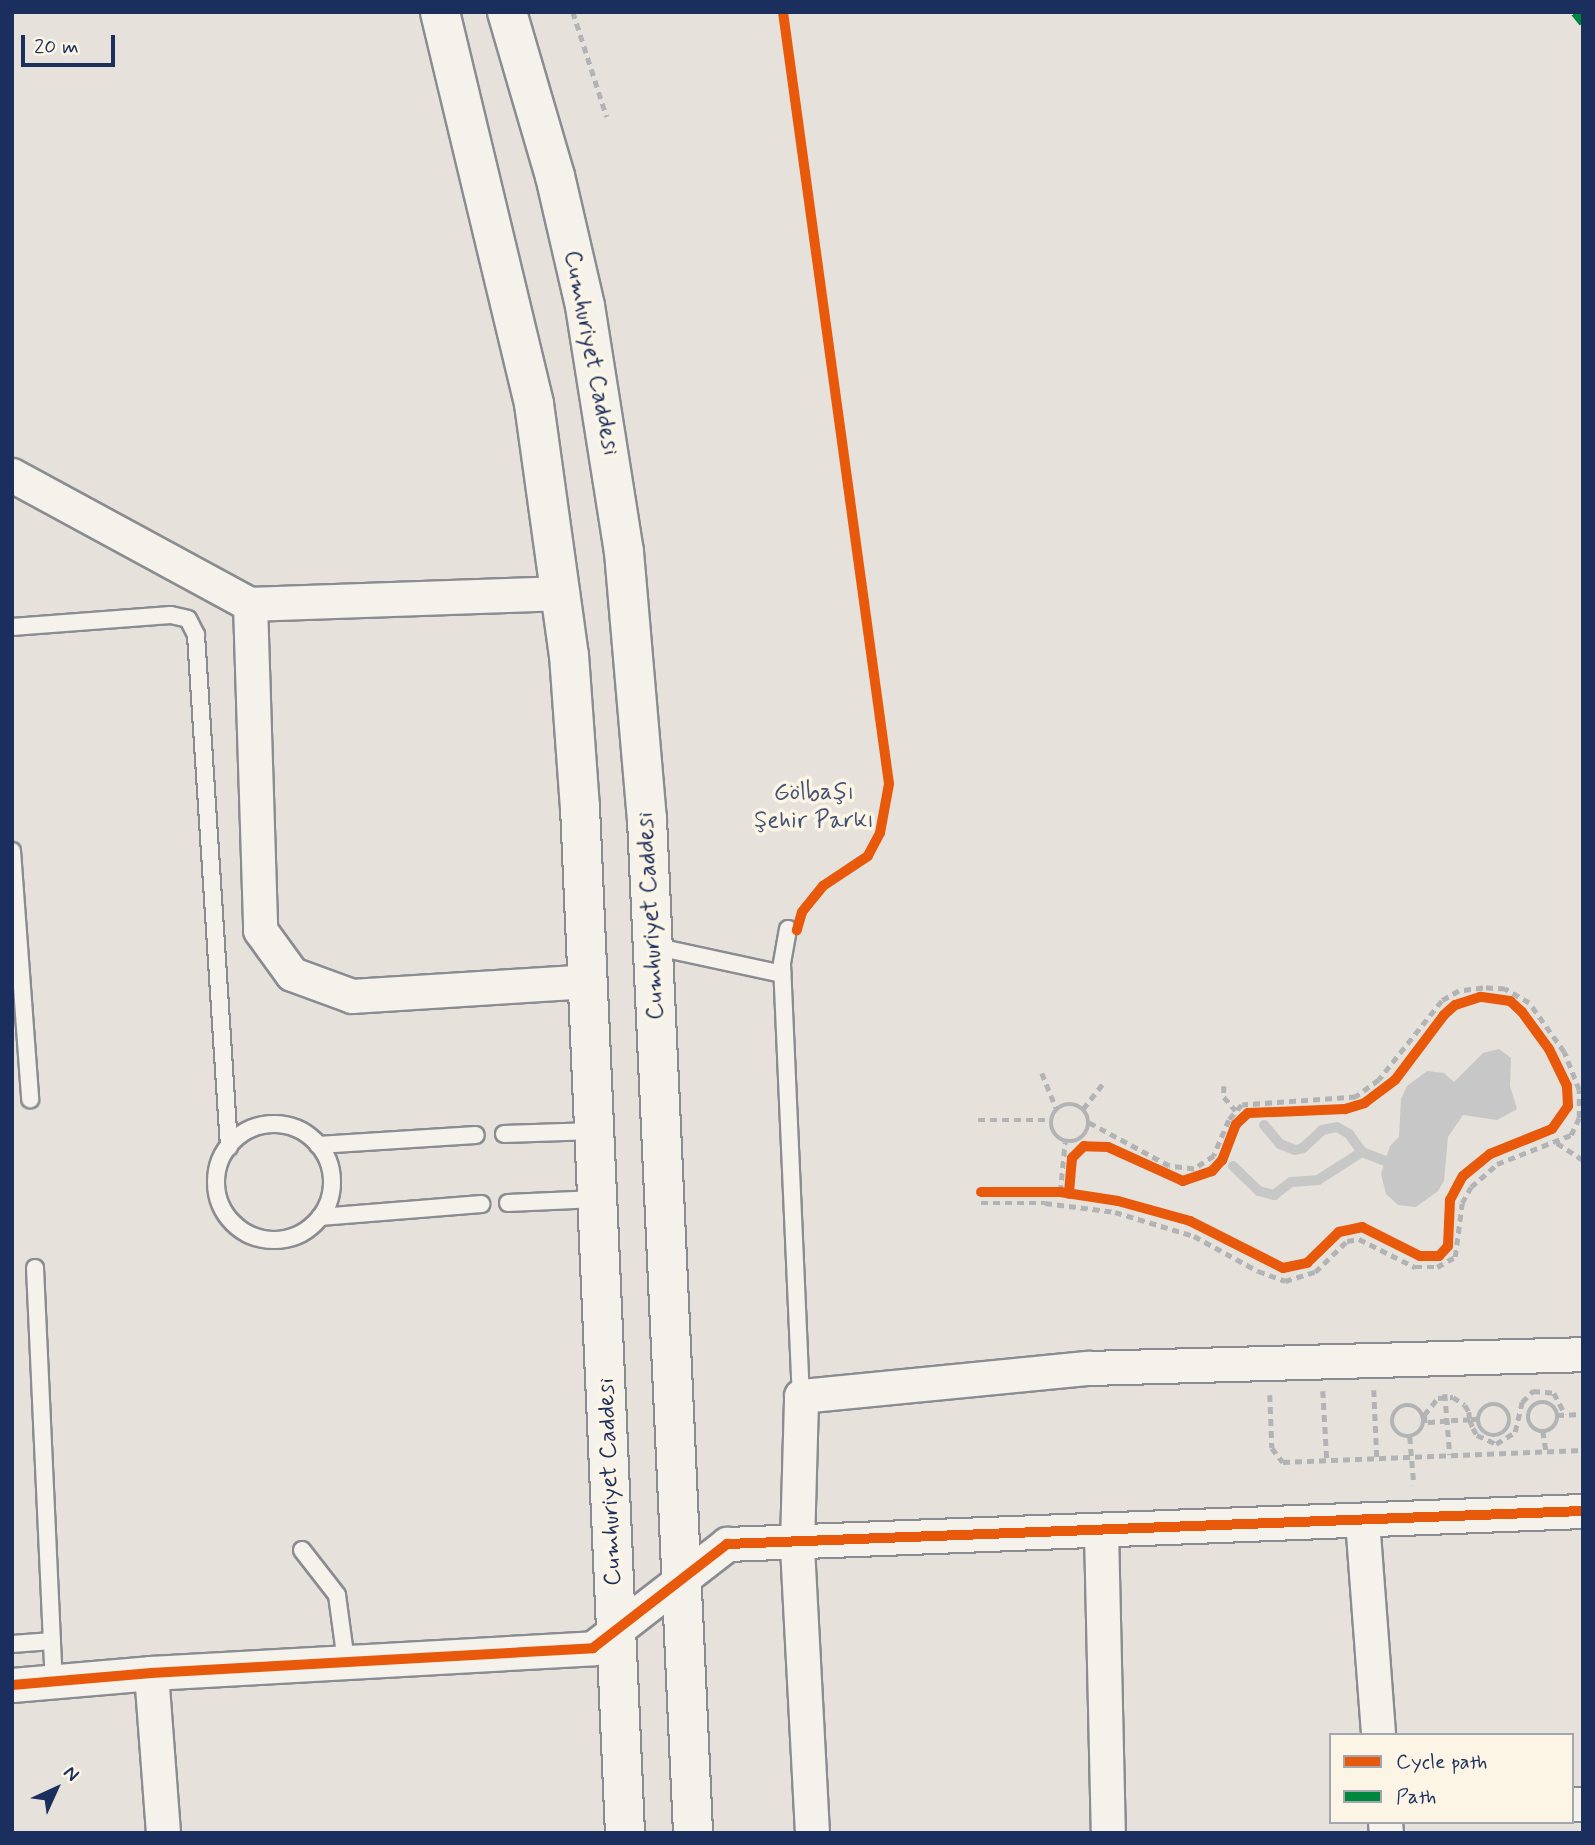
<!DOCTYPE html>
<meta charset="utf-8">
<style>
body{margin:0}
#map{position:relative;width:1595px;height:1845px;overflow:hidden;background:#f7f3ea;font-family:Mynerve,sans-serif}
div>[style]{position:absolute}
.green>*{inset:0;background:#e6e2db}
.water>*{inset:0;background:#c7c7c7}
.stream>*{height:10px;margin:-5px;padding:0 5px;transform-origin:5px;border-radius:5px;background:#c7c7c7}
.path>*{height:4.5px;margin-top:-2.25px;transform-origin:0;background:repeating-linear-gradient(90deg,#b2b3b4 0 7px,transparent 0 12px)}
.path>.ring{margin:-2.25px;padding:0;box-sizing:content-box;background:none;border:4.5px solid #b2b3b4;border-radius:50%}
.roads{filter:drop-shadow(2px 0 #8a8c91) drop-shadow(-2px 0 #8a8c91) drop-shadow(0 2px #8a8c91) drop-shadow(0 -2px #8a8c91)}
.lane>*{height:16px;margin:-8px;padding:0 8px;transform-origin:8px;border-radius:8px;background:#f5f2ec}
.lane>.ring{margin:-8px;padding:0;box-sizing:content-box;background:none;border:16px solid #f5f2ec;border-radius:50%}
.street>*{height:33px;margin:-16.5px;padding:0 16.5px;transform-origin:16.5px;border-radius:16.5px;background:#f5f2ec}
.secondary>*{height:38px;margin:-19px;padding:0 19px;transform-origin:19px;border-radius:19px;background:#f5f2ec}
.quiet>*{height:9px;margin-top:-4.5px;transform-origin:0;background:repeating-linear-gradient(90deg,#00873e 0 18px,transparent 0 27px)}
.cycleway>*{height:10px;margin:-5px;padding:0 5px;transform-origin:5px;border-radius:5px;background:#e8590c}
span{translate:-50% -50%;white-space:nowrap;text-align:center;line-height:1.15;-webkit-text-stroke:7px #fcf5e5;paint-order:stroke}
.street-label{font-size:24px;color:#1b2f5e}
.park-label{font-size:24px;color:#425176}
.frame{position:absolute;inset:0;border:14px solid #1b2f5e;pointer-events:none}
.legend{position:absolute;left:1329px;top:1733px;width:245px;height:91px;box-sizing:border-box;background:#fcf5e5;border:2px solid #a2a6af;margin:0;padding:9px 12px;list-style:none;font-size:21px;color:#1b2f5e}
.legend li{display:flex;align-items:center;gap:14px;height:35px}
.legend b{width:35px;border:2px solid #a2a6af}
.north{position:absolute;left:21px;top:1754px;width:70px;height:70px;-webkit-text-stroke:5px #fcf5e5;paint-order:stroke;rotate:45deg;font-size:19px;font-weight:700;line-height:28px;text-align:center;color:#1b2f5e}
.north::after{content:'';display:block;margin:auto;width:24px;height:32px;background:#1b2f5e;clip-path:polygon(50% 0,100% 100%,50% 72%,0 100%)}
.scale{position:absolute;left:21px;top:35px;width:94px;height:32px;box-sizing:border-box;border:4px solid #1b2f5e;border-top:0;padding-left:9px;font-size:21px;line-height:24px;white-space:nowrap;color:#1b2f5e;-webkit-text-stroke:5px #fcf5e5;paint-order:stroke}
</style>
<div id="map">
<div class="green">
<div style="clip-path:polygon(evenodd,12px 12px,1583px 12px,1583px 1833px,12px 1833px,12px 12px,1331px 1735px,1572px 1735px,1572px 1822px,1331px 1822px,1331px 1735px)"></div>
</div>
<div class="water">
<div style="clip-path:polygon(1499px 1049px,1511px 1058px,1510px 1086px,1517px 1109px,1497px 1120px,1463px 1115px,1448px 1137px,1444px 1181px,1438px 1191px,1416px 1207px,1398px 1205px,1386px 1194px,1381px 1174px,1390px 1146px,1399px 1137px,1401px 1099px,1407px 1086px,1427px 1071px,1444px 1073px,1454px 1082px,1483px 1053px)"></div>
</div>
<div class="stream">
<div style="left:1264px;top:1125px;width:25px;rotate:50deg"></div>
<div style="left:1280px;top:1144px;width:16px;rotate:22deg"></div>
<div style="left:1295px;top:1150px;width:8px;rotate:-14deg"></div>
<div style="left:1303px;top:1148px;width:26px;rotate:-43deg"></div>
<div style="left:1322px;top:1130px;width:15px;rotate:-11deg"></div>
<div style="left:1337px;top:1127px;width:14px;rotate:30deg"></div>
<div style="left:1349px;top:1134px;width:22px;rotate:54deg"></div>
<div style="left:1362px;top:1152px;width:25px;rotate:21deg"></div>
<div style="left:1233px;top:1166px;width:36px;rotate:44deg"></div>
<div style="left:1259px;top:1191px;width:16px;rotate:15deg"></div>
<div style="left:1274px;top:1195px;width:21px;rotate:-37deg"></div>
<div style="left:1291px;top:1182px;width:27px;rotate:-4deg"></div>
<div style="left:1318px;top:1180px;width:52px;rotate:-32.5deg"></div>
</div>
<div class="path">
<div style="left:573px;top:12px;width:110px;rotate:72.1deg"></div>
<div style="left:1042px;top:1073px;width:40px;rotate:68deg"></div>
<div style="left:1224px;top:1086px;width:11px;rotate:90deg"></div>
<div style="left:1224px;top:1097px;width:18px;rotate:49deg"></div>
<div class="ring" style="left:1051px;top:1104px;width:33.5px;height:33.5px"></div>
<div style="left:1083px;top:1109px;width:34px;rotate:-52deg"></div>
<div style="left:978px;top:1120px;width:73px"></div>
<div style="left:1557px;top:1143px;width:31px;rotate:33deg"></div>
<div style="left:1060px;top:1192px;width:50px;rotate:-84.3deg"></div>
<div style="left:981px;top:1203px;width:64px"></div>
<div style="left:1045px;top:1203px;width:71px;rotate:7.3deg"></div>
<div style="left:1115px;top:1212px;width:83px;rotate:16.9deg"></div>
<div style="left:1194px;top:1236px;width:73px;rotate:28.7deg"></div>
<div style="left:1258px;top:1271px;width:29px;rotate:20deg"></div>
<div style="left:1285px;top:1281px;width:31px;rotate:-17deg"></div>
<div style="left:1315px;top:1272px;width:45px;rotate:-44.1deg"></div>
<div style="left:1347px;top:1241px;width:12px;rotate:-9deg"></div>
<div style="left:1359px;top:1239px;width:63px;rotate:26.6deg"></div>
<div style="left:1415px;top:1267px;width:22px"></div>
<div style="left:1437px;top:1267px;width:21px;rotate:-29deg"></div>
<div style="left:1455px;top:1257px;width:54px;rotate:-82.6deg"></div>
<div style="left:1462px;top:1203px;width:18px;rotate:-61deg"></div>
<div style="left:1471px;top:1187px;width:35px;rotate:-41deg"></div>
<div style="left:1497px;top:1164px;width:79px;rotate:-21.4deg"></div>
<div style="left:1571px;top:1135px;width:19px;rotate:-65deg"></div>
<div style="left:1579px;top:1118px;width:28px;rotate:-90deg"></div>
<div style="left:1579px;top:1090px;width:41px;rotate:-111.5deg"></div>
<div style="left:1564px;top:1052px;width:60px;rotate:-125.5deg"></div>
<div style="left:1529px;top:1003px;width:28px;rotate:-150deg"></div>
<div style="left:1505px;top:989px;width:22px;rotate:-177deg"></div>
<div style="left:1483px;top:988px;width:24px;rotate:173deg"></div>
<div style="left:1459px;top:991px;width:20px;rotate:150deg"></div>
<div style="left:1442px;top:1001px;width:101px;rotate:128.6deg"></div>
<div style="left:1379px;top:1080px;width:29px;rotate:144deg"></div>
<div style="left:1356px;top:1097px;width:114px;rotate:176deg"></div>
<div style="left:1242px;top:1105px;width:20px;rotate:131deg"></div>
<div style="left:1229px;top:1120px;width:39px;rotate:113deg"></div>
<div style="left:1214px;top:1156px;width:24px;rotate:147deg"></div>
<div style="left:1194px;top:1169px;width:25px;rotate:-173deg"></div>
<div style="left:1169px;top:1166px;width:91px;rotate:-151.7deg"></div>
<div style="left:1374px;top:1390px;width:68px;rotate:87.5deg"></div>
<div style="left:1323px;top:1391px;width:69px;rotate:86.7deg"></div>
<div style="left:1445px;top:1394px;width:61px;rotate:85.3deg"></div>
<div style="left:1270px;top:1395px;width:53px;rotate:87.8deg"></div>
<div style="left:1272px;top:1448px;width:18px;rotate:52deg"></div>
<div style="left:1283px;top:1462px;width:300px;rotate:-2.3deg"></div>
<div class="ring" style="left:1528px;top:1402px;width:25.5px;height:25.5px"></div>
<div class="ring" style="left:1478px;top:1404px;width:27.5px;height:27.5px"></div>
<div class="ring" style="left:1392px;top:1405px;width:27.5px;height:27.5px"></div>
<div style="left:1557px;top:1415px;width:26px;rotate:-2deg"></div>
<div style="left:1478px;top:1419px;width:8px;rotate:173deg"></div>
<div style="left:1470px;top:1420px;width:23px;rotate:178deg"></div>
<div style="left:1447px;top:1421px;width:22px;rotate:175deg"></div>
<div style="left:1425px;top:1423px;width:8px;rotate:-97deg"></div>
<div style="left:1424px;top:1415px;width:22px;rotate:-51deg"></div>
<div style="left:1438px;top:1398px;width:15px;rotate:-4deg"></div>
<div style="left:1453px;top:1397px;width:14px;rotate:34deg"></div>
<div style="left:1465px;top:1405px;width:8px;rotate:60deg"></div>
<div style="left:1469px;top:1412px;width:8px;rotate:83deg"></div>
<div style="left:1470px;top:1420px;width:9px;rotate:69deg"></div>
<div style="left:1473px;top:1428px;width:8px;rotate:60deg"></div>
<div style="left:1477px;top:1435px;width:21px;rotate:25deg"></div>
<div style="left:1496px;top:1444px;width:22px;rotate:-32deg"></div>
<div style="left:1515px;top:1432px;width:31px;rotate:-77deg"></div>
<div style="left:1522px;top:1402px;width:16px;rotate:-45deg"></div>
<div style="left:1533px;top:1391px;width:21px;rotate:5deg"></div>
<div style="left:1554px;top:1393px;width:24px;rotate:62deg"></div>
<div style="left:1543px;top:1431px;width:20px;rotate:81deg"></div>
<div style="left:1410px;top:1437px;width:48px;rotate:85.2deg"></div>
</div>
<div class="roads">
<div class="lane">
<div style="left:12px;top:627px;width:159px;rotate:-4.3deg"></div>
<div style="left:171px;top:615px;width:17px;rotate:13deg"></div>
<div style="left:188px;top:619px;width:18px;rotate:63deg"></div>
<div style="left:196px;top:635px;width:513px;rotate:86.31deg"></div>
<div style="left:12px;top:851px;width:249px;rotate:85.8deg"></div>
<div style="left:788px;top:929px;width:36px;rotate:100deg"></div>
<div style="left:782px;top:964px;width:432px;rotate:87.5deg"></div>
<div style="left:653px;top:946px;width:132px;rotate:12.2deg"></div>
<div class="ring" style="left:216px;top:1124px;width:100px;height:100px"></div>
<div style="left:504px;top:1134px;width:91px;rotate:-1.9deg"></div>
<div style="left:318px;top:1145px;width:158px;rotate:-3.6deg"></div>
<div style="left:508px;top:1203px;width:89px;rotate:-2.6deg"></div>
<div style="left:320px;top:1217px;width:162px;rotate:-4.6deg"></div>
<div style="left:35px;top:1268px;width:413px;rotate:87.4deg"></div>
<div style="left:302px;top:1550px;width:57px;rotate:52.1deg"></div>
<div style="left:337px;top:1595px;width:68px;rotate:82.3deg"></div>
<div style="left:12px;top:1644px;width:40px;rotate:-4.3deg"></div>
</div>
<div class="street">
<div style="left:12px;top:475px;width:271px;rotate:28.5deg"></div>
<div style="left:562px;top:593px;width:312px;rotate:178deg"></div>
<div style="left:250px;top:604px;width:326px;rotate:88.2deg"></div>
<div style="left:260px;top:930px;width:54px;rotate:54deg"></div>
<div style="left:292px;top:974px;width:64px;rotate:20.1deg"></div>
<div style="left:352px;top:996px;width:236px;rotate:-3.6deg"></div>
<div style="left:1362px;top:1520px;width:216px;rotate:85.7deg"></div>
<div style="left:1101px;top:1531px;width:302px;rotate:88.7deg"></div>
<div style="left:151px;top:1673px;width:160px;rotate:85.7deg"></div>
<div style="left:12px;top:1685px;width:140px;rotate:-4.9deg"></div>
<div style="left:151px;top:1673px;width:443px;rotate:-3.2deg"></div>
<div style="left:593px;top:1648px;width:170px;rotate:-37.8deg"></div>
<div style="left:727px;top:1544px;width:857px;rotate:-2.21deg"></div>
<div style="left:1572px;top:1804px;width:11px"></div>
<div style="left:1385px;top:1822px;width:11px;rotate:85deg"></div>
<div style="left:812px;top:1833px;width:290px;rotate:-93deg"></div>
<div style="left:797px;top:1543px;width:147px;rotate:-88.4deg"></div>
<div style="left:801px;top:1396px;width:288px;rotate:-5.6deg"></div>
<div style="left:1088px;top:1368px;width:495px;rotate:-1.6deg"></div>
</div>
<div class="secondary">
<div style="left:440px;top:12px;width:403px;rotate:76.5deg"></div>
<div style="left:534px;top:404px;width:253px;rotate:82.1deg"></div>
<div style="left:569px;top:655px;width:152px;rotate:85.9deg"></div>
<div style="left:580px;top:807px;width:1027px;rotate:87.49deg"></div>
<div style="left:507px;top:12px;width:171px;rotate:73.7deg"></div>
<div style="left:555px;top:176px;width:133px;rotate:77deg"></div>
<div style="left:585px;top:306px;width:249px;rotate:81deg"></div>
<div style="left:624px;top:552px;width:268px;rotate:85.1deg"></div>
<div style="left:647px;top:819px;width:1015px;rotate:87.4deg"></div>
</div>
</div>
<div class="quiet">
<div style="left:1575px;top:12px;width:13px;rotate:51deg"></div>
</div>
<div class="cycleway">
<div style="left:783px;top:12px;width:779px;rotate:82.18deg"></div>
<div style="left:889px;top:784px;width:50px;rotate:100.4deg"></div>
<div style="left:880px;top:833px;width:26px;rotate:118deg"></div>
<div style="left:868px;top:856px;width:54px;rotate:146.3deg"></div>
<div style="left:823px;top:886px;width:33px;rotate:129deg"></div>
<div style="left:802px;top:912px;width:19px;rotate:106deg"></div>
<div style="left:981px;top:1192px;width:79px"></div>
<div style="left:1060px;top:1192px;width:59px;rotate:8.8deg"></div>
<div style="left:1118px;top:1201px;width:75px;rotate:15.5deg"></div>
<div style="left:1190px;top:1221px;width:104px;rotate:26.8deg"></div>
<div style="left:1283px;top:1268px;width:25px;rotate:-12deg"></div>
<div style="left:1307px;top:1263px;width:45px;rotate:-44.1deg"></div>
<div style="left:1339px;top:1232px;width:24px;rotate:-12deg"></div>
<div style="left:1362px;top:1227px;width:65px;rotate:26.6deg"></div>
<div style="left:1420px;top:1256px;width:19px"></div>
<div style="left:1439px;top:1256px;width:13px;rotate:-48deg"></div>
<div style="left:1448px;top:1246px;width:46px;rotate:-87.5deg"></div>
<div style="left:1450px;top:1200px;width:27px;rotate:-62deg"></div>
<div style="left:1463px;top:1176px;width:35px;rotate:-39deg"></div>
<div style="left:1490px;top:1154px;width:67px;rotate:-22deg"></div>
<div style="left:1552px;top:1129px;width:28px;rotate:-55deg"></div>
<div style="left:1568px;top:1106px;width:20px;rotate:-93deg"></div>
<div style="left:1567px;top:1086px;width:41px;rotate:-115.9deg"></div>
<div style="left:1549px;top:1049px;width:46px;rotate:-126.1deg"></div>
<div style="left:1522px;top:1012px;width:16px;rotate:-137deg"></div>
<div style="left:1510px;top:1001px;width:30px;rotate:-172deg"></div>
<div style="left:1480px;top:997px;width:26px;rotate:162deg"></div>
<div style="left:1455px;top:1005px;width:15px;rotate:138deg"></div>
<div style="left:1444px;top:1015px;width:81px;rotate:127deg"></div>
<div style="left:1395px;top:1080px;width:38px;rotate:143deg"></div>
<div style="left:1365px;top:1103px;width:21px;rotate:163deg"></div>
<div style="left:1345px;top:1109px;width:97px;rotate:177.6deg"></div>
<div style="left:1248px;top:1113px;width:16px;rotate:137deg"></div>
<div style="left:1236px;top:1124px;width:39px;rotate:111deg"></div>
<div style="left:1222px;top:1160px;width:15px;rotate:132deg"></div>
<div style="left:1212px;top:1171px;width:31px;rotate:161deg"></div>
<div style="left:1183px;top:1181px;width:82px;rotate:-155.6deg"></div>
<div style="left:1108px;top:1147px;width:24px;rotate:-178deg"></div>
<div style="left:1084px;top:1146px;width:17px;rotate:135deg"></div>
<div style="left:1072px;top:1158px;width:36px;rotate:95deg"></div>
<div style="left:12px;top:1685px;width:140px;rotate:-4.9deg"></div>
<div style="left:151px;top:1673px;width:443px;rotate:-3.2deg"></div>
<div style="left:593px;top:1648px;width:170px;rotate:-37.8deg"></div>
<div style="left:727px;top:1544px;width:857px;rotate:-2.21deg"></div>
</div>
<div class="street-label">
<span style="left:591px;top:353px;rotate:79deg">Cumhuriyet Caddesi</span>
<span style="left:651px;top:916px;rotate:-93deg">Cumhuriyet Caddesi</span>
<span style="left:610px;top:1482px;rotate:-92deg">Cumhuriyet Caddesi</span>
</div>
<div class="park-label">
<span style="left:814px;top:807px">Gölbaşı<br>Şehir Parkı</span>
</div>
<div class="frame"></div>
<ul class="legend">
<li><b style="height:9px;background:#e8590c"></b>Cycle path</li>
<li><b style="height:9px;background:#00873e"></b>Path</li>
</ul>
<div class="north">N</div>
<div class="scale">20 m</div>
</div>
